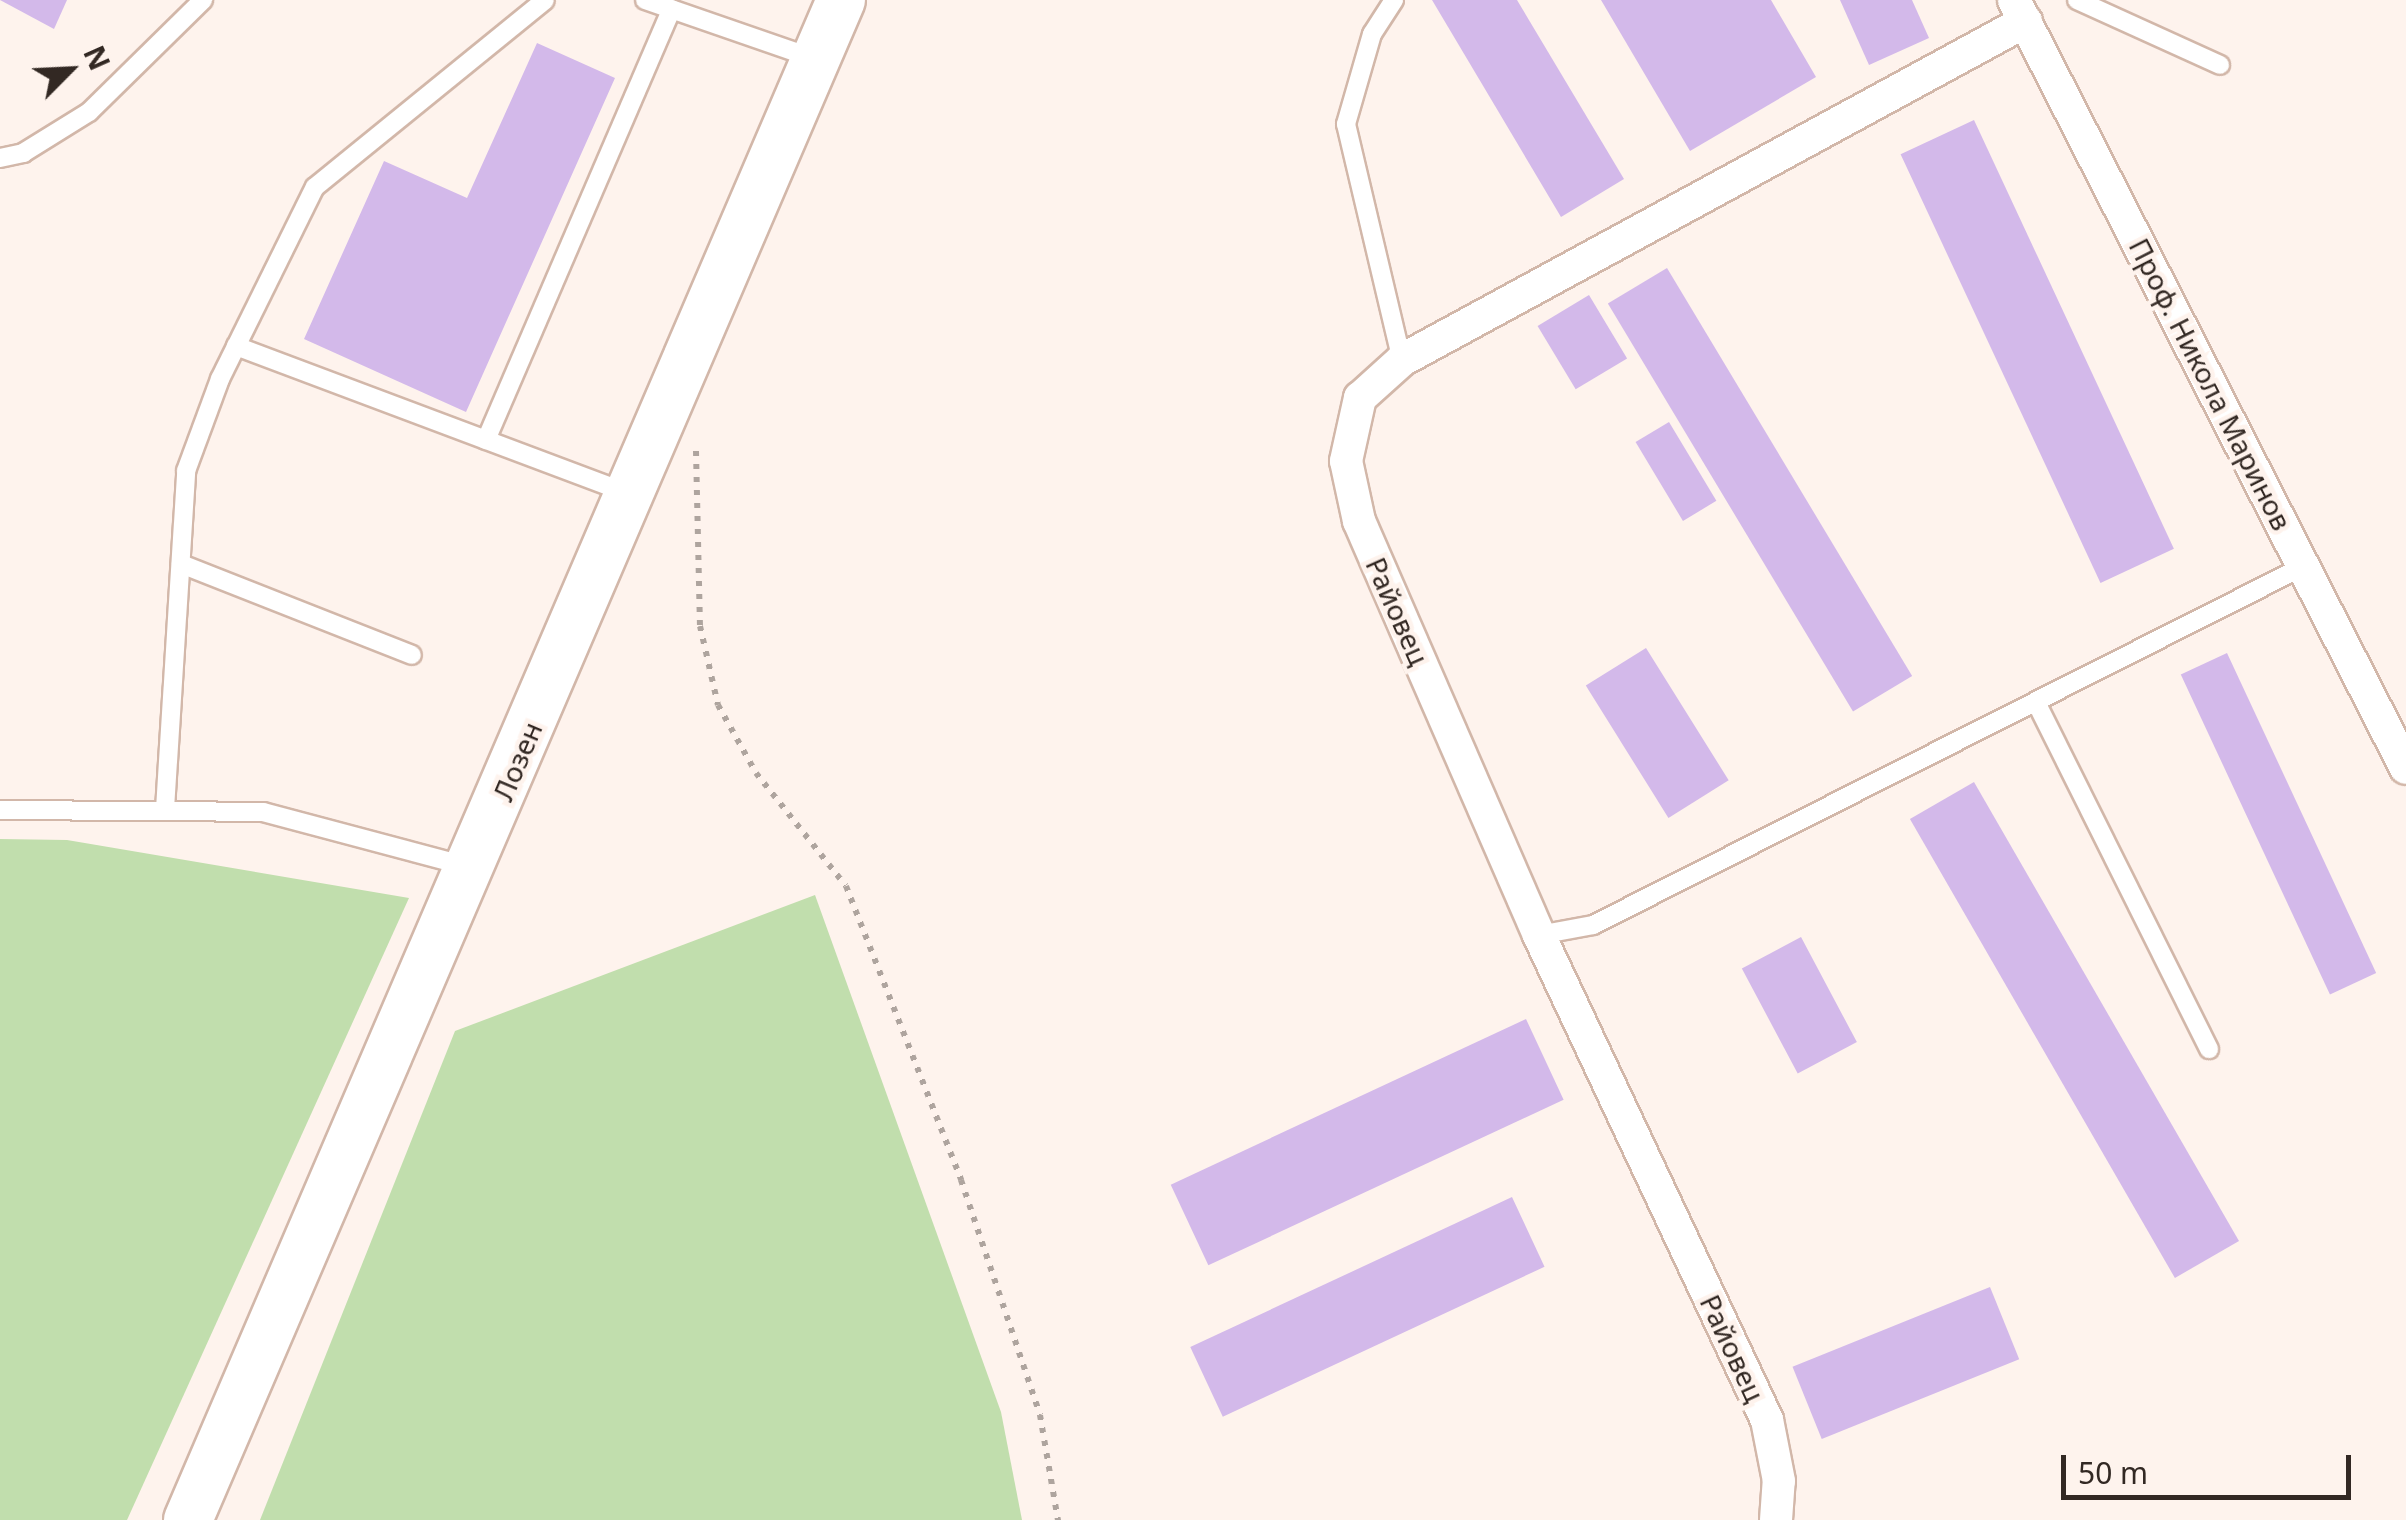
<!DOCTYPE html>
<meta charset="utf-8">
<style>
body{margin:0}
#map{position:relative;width:2406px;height:1520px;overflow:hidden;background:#fef3ed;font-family:"Noto Sans",sans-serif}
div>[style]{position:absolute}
.green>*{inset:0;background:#c1dead}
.building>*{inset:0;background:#d3b9ea;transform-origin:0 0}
.path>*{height:6px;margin-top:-3px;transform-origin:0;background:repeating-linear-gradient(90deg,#aea49e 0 5px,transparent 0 13px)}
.roads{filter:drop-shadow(2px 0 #d2b7a9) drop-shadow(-2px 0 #d2b7a9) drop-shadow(0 2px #d2b7a9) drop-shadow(0 -2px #d2b7a9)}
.lane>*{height:18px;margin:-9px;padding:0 9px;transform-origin:9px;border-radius:9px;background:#fff}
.street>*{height:32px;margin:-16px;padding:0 16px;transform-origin:16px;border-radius:16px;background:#fff}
.secondary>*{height:48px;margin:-24px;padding:0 24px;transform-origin:24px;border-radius:24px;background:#fff}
span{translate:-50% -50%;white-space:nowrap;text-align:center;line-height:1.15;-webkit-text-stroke:9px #fef3ed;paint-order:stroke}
.street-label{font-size:28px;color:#322823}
.north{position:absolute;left:20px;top:20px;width:100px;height:100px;-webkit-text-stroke:8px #fef3ed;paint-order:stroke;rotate:66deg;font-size:28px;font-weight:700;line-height:40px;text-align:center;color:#322823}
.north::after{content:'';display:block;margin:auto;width:35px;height:45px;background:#322823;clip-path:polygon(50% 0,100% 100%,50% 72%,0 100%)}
.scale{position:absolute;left:2061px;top:1455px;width:290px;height:45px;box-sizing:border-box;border:5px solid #322823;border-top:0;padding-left:12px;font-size:30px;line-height:35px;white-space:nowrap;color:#322823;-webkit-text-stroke:8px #fef3ed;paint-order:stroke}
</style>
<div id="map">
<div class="green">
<div style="clip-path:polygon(0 839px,67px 840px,409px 898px,127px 1520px,0 1520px)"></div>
<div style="clip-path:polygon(815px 895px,1001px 1412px,1022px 1520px,260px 1520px,455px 1031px)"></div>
</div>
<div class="building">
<div style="clip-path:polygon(0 0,67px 0,54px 29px)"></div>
<div style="clip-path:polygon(1432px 0,1517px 0,1624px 179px,1561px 217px)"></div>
<div style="clip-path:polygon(1601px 0,1771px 0,1816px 77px,1690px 151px)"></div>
<div style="clip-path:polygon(1840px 0,1912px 0,1929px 38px,1869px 65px)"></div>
<div style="clip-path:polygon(537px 43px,615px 78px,466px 412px,304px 339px,384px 161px,467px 198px)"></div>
<div style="left:1974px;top:120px;width:473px;height:81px;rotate:65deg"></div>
<div style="left:1667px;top:268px;width:476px;height:69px;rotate:59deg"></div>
<div style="left:1589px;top:295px;width:74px;height:60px;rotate:59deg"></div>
<div style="left:1669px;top:422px;width:92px;height:39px;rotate:59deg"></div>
<div style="left:1646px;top:648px;width:156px;height:71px;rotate:58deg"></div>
<div style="left:2227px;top:653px;width:353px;height:51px;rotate:65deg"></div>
<div style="left:1974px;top:782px;width:530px;height:74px;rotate:60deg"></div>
<div style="left:1801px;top:937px;width:119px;height:67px;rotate:62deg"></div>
<div style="left:1526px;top:1019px;width:89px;height:392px;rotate:65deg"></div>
<div style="left:1512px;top:1197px;width:77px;height:355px;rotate:65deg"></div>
<div style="left:1990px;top:1287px;width:78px;height:213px;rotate:68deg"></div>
</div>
<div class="path">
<div style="left:696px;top:451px;width:175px;rotate:88.7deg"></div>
<div style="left:700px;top:626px;width:81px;rotate:77.2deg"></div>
<div style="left:718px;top:705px;width:78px;rotate:60.8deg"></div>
<div style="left:756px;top:773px;width:144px;rotate:51.5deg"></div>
<div style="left:846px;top:886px;width:316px;rotate:68.6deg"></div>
<div style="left:961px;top:1180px;width:248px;rotate:71.4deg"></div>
<div style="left:1040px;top:1415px;width:107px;rotate:80.3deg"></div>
</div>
<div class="roads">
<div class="lane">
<div style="left:645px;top:0;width:180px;rotate:19.1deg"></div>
<div style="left:1394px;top:0;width:40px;rotate:122.9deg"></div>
<div style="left:1372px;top:34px;width:94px;rotate:106.1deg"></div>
<div style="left:1346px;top:124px;width:243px;rotate:76.7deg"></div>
<div style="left:2077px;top:0;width:157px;rotate:24.4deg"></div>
<div style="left:0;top:158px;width:24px;rotate:-12deg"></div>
<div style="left:23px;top:153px;width:78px;rotate:-31.8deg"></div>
<div style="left:89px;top:112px;width:160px;rotate:-44.5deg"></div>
<div style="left:236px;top:346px;width:420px;rotate:20.6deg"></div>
<div style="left:486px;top:440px;width:469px;rotate:-66.7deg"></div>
<div style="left:181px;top:564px;width:248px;rotate:21.5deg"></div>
<div style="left:2036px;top:702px;width:388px;rotate:63.5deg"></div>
<div style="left:165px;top:809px;width:339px;rotate:-86.4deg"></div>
<div style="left:186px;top:471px;width:98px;rotate:-69.7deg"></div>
<div style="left:220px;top:379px;width:214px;rotate:-63.7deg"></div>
<div style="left:315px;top:187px;width:296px;rotate:-39.1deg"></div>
<div style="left:0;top:810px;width:263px;rotate:0.4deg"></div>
<div style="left:263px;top:812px;width:210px;rotate:14.9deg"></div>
<div style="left:1539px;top:935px;width:55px;rotate:-10.5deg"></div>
<div style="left:1593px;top:925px;width:796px;rotate:-26.79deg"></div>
</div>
<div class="street">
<div style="left:2014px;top:0;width:862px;rotate:62.96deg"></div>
<div style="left:1776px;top:1520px;width:39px;rotate:-86deg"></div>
<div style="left:1779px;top:1481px;width:62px;rotate:-101.1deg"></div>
<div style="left:1767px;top:1420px;width:536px;rotate:-115.18deg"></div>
<div style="left:1539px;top:935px;width:451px;rotate:-113.5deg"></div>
<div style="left:1359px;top:521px;width:61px;rotate:-102.2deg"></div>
<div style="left:1346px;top:461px;width:65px;rotate:-77.5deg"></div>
<div style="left:1360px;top:398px;width:57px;rotate:-42.1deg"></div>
<div style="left:1402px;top:360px;width:710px;rotate:-28.51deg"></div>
</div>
<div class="secondary">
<div style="left:188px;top:1520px;width:1654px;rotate:-66.75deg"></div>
</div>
</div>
<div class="street-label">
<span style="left:2211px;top:384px;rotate:63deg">Проф. Никола Маринов</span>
<span style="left:1398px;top:611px;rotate:66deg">Райовец</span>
<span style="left:517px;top:761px;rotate:-67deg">Лозен</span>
<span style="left:1733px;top:1348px;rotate:65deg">Райовец</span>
</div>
<div class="north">N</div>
<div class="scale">50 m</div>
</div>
